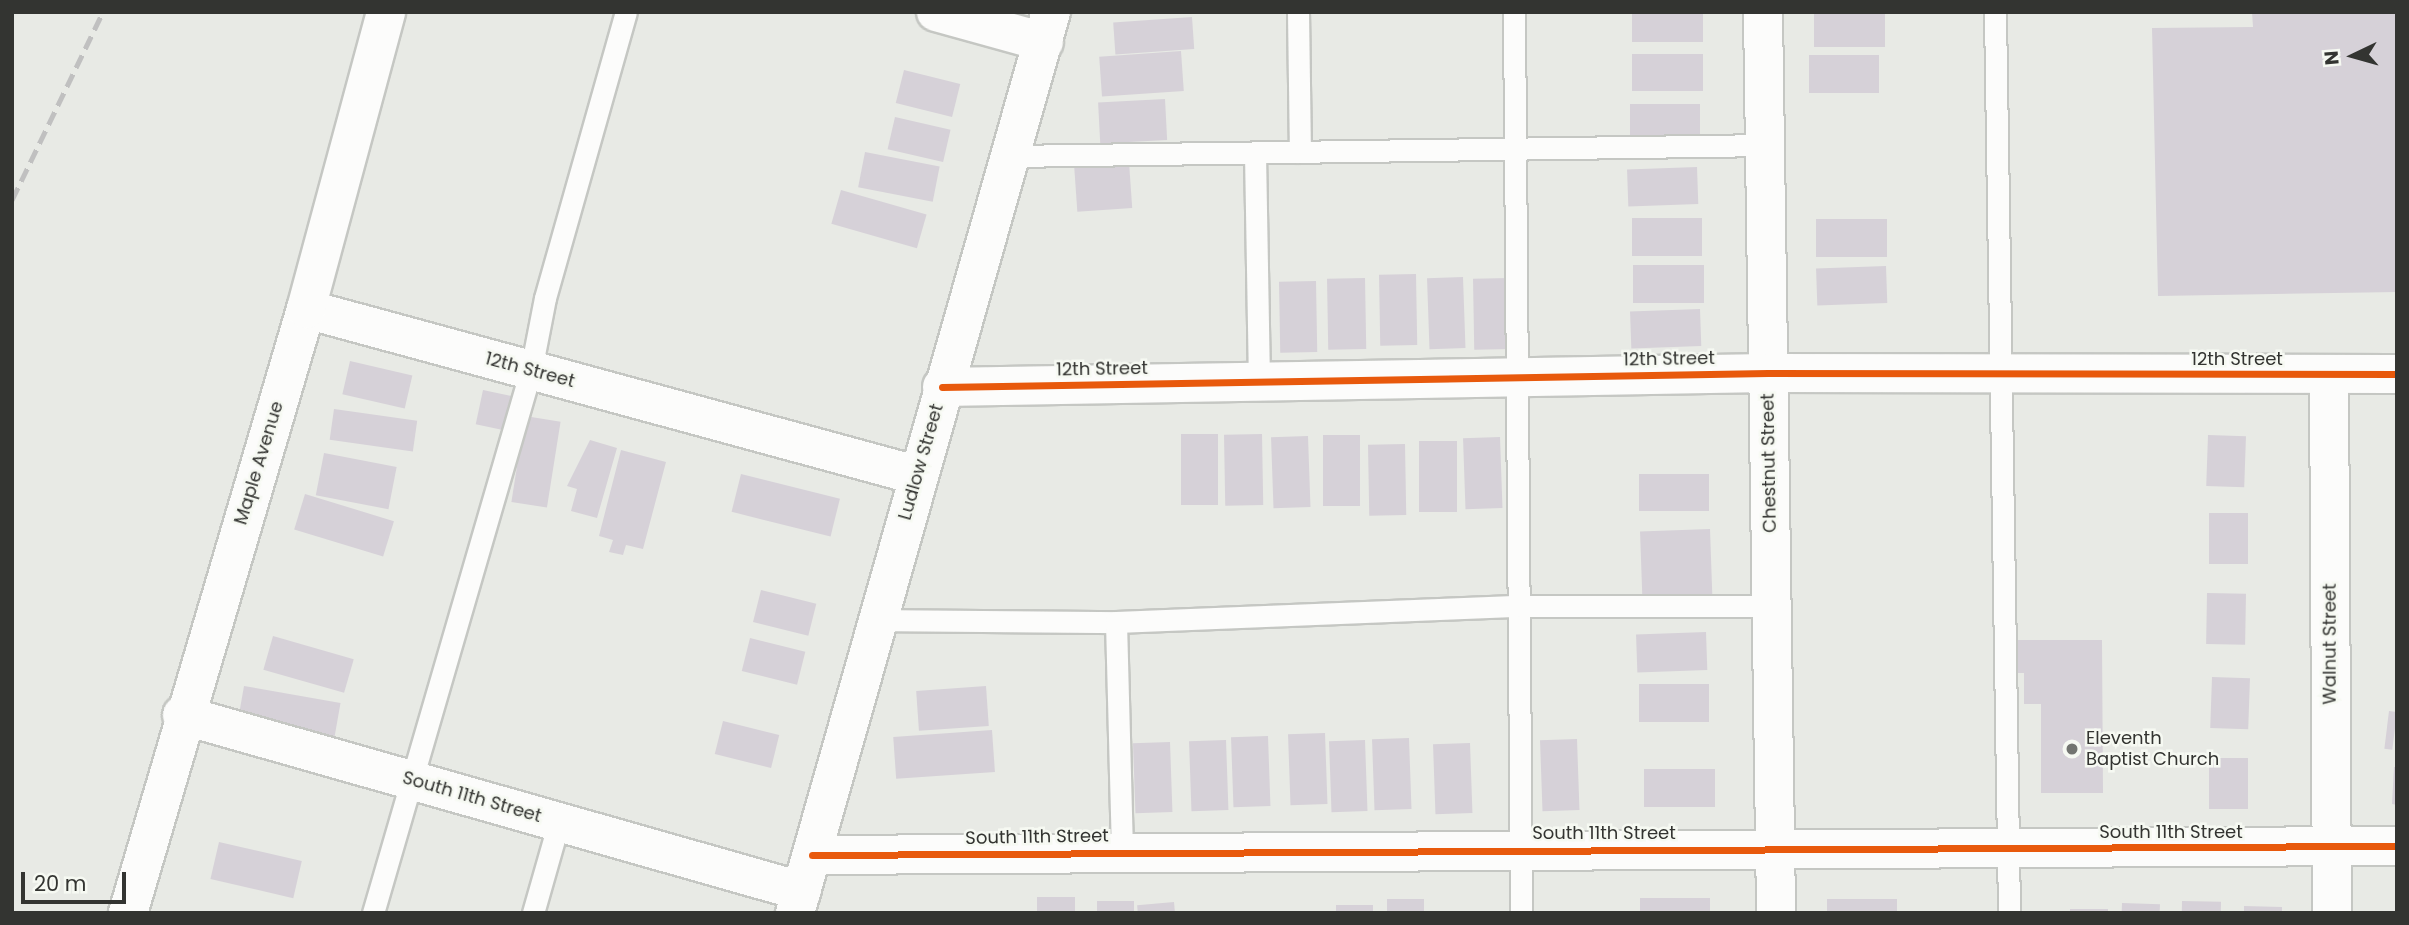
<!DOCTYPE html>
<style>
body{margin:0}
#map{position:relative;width:2409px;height:925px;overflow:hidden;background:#e8eae5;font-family:Poppins,sans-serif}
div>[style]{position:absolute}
.building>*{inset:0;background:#d6d1d8;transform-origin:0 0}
.roads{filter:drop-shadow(2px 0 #c5c7c3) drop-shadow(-2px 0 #c5c7c3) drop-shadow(0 2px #c5c7c3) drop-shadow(0 -2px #c5c7c3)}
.lane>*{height:21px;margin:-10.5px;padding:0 10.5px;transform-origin:10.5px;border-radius:10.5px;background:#fcfcfb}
.street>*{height:38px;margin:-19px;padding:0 19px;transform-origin:19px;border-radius:19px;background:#fcfcfb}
.secondary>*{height:38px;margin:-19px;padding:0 19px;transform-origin:19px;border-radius:19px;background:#fcfcfb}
.rail>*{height:5px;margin-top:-2.5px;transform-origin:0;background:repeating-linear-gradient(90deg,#c0c0c0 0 14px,transparent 0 21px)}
.cycleway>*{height:7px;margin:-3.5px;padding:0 3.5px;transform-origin:3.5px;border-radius:3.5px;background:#e8590c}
.dots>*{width:19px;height:19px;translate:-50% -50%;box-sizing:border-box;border:4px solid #f6f9f2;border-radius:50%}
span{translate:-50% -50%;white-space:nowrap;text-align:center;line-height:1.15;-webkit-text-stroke:5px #f6f9f2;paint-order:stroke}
.street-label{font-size:18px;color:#333431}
.poi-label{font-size:18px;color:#333431}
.left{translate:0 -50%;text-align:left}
.frame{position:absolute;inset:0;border:14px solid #333431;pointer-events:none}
.north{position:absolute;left:2318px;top:21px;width:70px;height:70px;-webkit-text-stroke:5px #f6f9f2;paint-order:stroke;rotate:265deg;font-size:19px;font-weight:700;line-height:28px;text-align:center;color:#333431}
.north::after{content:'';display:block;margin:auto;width:24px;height:32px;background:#333431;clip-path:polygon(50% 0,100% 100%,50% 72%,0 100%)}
.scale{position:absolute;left:21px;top:872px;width:105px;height:32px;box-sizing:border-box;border:4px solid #333431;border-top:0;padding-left:9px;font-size:21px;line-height:24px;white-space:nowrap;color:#333431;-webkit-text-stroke:5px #f6f9f2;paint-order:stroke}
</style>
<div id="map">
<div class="building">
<div style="left:1632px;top:12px;width:71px;height:30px"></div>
<div style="left:1814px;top:12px;width:71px;height:35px"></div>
<div style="clip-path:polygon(2252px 12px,2397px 12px,2397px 292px,2158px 296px,2152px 28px,2253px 27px)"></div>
<div style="left:1192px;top:17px;width:32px;height:79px;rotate:86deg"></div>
<div style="left:1181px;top:51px;width:40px;height:82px;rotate:86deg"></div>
<div style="left:1703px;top:54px;width:37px;height:71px;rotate:90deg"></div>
<div style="left:1809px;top:55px;width:70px;height:38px"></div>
<div style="left:904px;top:70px;width:58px;height:34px;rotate:14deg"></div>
<div style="left:1165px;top:99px;width:41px;height:67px;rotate:87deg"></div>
<div style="left:1630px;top:104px;width:70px;height:38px"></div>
<div style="left:895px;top:117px;width:57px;height:33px;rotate:13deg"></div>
<div style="left:865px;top:152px;width:76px;height:36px;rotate:11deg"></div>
<div style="left:1129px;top:162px;width:46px;height:55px;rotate:86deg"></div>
<div style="left:1697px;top:167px;width:37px;height:70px;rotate:88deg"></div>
<div style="left:841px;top:190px;width:89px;height:35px;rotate:16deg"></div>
<div style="left:1632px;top:218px;width:70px;height:38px"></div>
<div style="left:1887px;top:219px;width:38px;height:71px;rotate:90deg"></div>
<div style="left:1704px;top:265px;width:38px;height:71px;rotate:90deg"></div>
<div style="left:1886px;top:266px;width:37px;height:70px;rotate:88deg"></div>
<div style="left:1416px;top:274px;width:71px;height:37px;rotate:89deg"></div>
<div style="left:1463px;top:277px;width:71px;height:36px;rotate:88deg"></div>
<div style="left:1365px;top:278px;width:71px;height:38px;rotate:89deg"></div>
<div style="left:1510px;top:278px;width:71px;height:37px;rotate:89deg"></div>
<div style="left:1316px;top:281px;width:71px;height:37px;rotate:89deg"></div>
<div style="left:1700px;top:309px;width:37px;height:70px;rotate:88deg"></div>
<div style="left:350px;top:361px;width:64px;height:34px;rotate:13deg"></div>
<div style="left:483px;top:390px;width:29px;height:35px;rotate:12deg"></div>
<div style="left:334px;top:409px;width:84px;height:31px;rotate:8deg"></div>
<div style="left:525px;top:416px;width:36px;height:87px;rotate:9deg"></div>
<div style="left:1181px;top:434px;width:37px;height:71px"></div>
<div style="left:1262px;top:434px;width:71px;height:38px;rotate:89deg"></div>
<div style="left:1323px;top:435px;width:37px;height:71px"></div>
<div style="left:2208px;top:435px;width:38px;height:51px;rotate:2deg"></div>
<div style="left:1308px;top:436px;width:71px;height:37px;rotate:88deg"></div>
<div style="left:1500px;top:437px;width:71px;height:37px;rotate:88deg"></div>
<div style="clip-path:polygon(590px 440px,617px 448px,597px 518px,571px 511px,577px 489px,567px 486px)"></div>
<div style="left:1419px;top:441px;width:38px;height:71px"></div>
<div style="left:1405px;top:444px;width:71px;height:37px;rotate:89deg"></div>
<div style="clip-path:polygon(621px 450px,666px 462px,643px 549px,626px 545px,623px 555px,609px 552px,613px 540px,599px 536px)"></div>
<div style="left:324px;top:453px;width:74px;height:43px;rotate:11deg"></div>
<div style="left:741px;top:474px;width:102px;height:39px;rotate:14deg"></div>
<div style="left:1709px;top:474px;width:37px;height:70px;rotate:90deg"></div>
<div style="left:305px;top:494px;width:93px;height:37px;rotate:17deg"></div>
<div style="left:2209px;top:513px;width:39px;height:51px"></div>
<div style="left:1710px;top:529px;width:75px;height:70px;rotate:88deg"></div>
<div style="left:761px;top:590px;width:57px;height:33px;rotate:14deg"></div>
<div style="left:2207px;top:593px;width:39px;height:51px;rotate:1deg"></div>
<div style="left:1706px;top:632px;width:38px;height:70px;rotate:88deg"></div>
<div style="left:273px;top:636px;width:84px;height:35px;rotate:16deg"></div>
<div style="left:750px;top:638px;width:57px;height:34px;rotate:14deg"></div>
<div style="clip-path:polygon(2013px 640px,2102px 640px,2103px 793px,2041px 793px,2041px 704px,2024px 704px,2024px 673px,2013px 673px)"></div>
<div style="left:2212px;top:677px;width:38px;height:51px;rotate:2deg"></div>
<div style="left:1709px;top:684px;width:38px;height:70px;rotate:90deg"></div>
<div style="left:244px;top:686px;width:98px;height:34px;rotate:10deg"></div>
<div style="left:986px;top:686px;width:40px;height:70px;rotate:86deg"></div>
<div style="left:2389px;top:711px;width:8px;height:38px;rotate:7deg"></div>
<div style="left:723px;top:721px;width:58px;height:34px;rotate:14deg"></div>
<div style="left:992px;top:730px;width:42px;height:99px;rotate:86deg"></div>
<div style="left:1325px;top:733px;width:71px;height:37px;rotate:88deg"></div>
<div style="left:1268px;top:736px;width:70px;height:37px;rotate:88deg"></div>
<div style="left:1409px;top:738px;width:71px;height:37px;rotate:88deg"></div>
<div style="left:1577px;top:739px;width:71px;height:37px;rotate:88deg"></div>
<div style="left:1226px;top:740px;width:70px;height:37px;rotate:88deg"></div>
<div style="left:1365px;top:740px;width:71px;height:36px;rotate:88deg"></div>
<div style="left:1170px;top:742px;width:70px;height:37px;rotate:88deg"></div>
<div style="left:1470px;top:743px;width:70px;height:37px;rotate:88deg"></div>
<div style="left:2209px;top:758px;width:39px;height:51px"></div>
<div style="clip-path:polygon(2394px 767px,2397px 767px,2397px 805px,2392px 804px)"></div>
<div style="left:1644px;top:769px;width:71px;height:38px"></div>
<div style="left:219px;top:842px;width:85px;height:38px;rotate:13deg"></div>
<div style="left:1075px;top:897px;width:16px;height:38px;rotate:90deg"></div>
<div style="left:1710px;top:898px;width:15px;height:70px;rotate:90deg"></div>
<div style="left:1424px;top:899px;width:14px;height:37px;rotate:90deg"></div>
<div style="left:1827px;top:899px;width:70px;height:14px"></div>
<div style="left:1134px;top:901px;width:12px;height:37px;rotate:90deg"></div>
<div style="left:2182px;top:901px;width:39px;height:12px;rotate:1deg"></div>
<div style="left:1174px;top:902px;width:11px;height:37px;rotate:85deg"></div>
<div style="left:2122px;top:903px;width:38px;height:10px;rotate:2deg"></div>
<div style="left:1373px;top:905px;width:8px;height:37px;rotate:90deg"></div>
<div style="clip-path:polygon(2244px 906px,2282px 907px,2282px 913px,2244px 913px)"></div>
<div style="left:2070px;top:909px;width:38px;height:4px"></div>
</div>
<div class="roads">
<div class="lane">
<div style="left:1298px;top:12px;width:140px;rotate:89.2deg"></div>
<div style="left:1514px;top:12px;width:901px;rotate:89.55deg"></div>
<div style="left:1995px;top:12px;width:901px;rotate:89.11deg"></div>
<div style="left:1255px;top:153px;width:229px;rotate:89deg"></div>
<div style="left:1010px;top:156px;width:755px;rotate:-0.83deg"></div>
<div style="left:877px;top:620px;width:239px;rotate:0.5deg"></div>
<div style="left:1116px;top:622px;width:230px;rotate:88.5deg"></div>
<div style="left:1116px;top:622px;width:404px;rotate:-2.3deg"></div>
<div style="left:1520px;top:606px;width:251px"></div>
<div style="left:373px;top:913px;width:566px;rotate:-73.78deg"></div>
<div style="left:531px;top:370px;width:73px;rotate:-79deg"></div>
<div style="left:545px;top:298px;width:297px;rotate:-74.2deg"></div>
<div style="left:533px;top:913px;width:95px;rotate:-74.1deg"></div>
</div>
<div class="street">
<div style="left:936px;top:12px;width:112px;rotate:15.5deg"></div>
<div style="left:1763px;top:12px;width:901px;rotate:89.17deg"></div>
<div style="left:306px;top:309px;width:632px;rotate:15.22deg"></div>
<div style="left:2329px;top:375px;width:538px;rotate:89.68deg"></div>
<div style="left:942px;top:387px;width:826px;rotate:-0.97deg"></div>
<div style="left:1768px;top:373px;width:629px;rotate:0.09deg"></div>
<div style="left:182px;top:715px;width:644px;rotate:15.87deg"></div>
<div style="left:812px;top:855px;width:1585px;rotate:-0.33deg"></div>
<div style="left:795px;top:913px;width:937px;rotate:-74.14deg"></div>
</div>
<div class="secondary">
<div style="left:128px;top:913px;width:630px;rotate:-73.58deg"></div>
<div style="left:306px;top:309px;width:308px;rotate:-74.9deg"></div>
</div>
</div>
<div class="rail">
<div style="left:12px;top:200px;width:209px;rotate:-64.2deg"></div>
</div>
<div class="cycleway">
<div style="left:942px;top:387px;width:826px;rotate:-0.97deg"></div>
<div style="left:1768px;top:373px;width:629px;rotate:0.09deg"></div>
<div style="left:812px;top:855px;width:1585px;rotate:-0.33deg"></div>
</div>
<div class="dots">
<div style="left:2072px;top:749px;background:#727470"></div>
</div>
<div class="street-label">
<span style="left:1669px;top:359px;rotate:-1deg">12th Street</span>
<span style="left:2237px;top:359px">12th Street</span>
<span style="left:1102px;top:369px;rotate:-1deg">12th Street</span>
<span style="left:530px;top:370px;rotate:15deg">12th Street</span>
<span style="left:921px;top:462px;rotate:-74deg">Ludlow Street</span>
<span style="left:259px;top:463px;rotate:-73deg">Maple Avenue</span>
<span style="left:1769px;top:463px;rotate:-91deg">Chestnut Street</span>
<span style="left:2330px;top:644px;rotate:-90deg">Walnut Street</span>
<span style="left:472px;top:797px;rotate:16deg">South 11th Street</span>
<span style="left:2171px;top:832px">South 11th Street</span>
<span style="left:1604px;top:833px">South 11th Street</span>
<span style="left:1037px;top:837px;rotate:-1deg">South 11th Street</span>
</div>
<div class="poi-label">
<span class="left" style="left:2086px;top:749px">Eleventh<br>Baptist Church</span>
</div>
<div class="frame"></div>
<div class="north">N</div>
<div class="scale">20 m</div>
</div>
